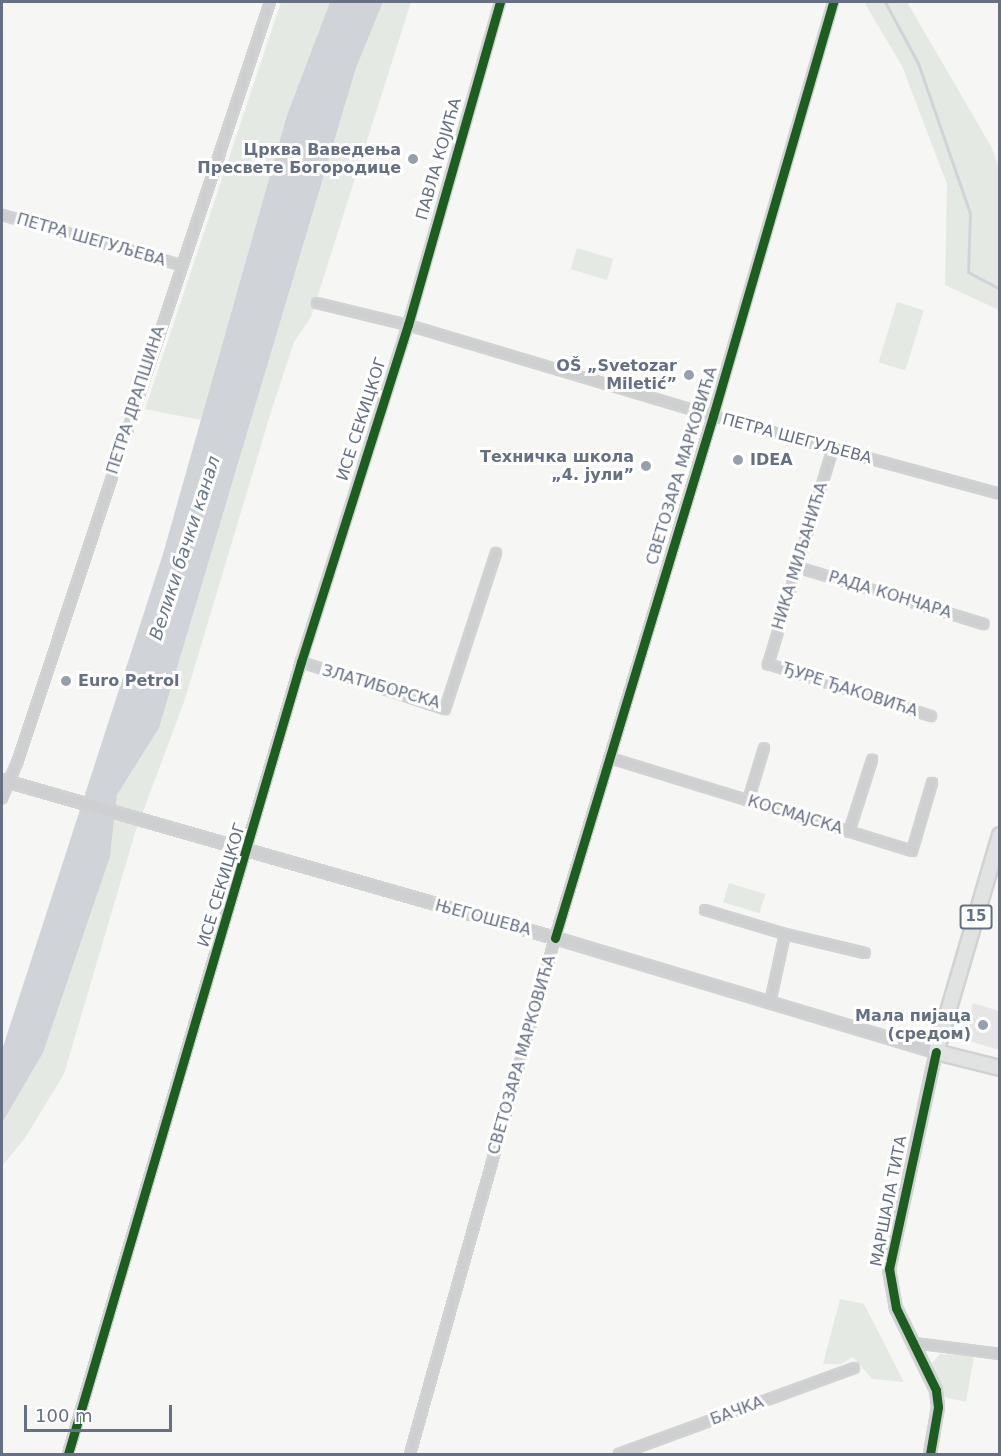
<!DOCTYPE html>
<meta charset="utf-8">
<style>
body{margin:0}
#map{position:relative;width:1001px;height:1456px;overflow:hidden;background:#f6f6f5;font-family:"DejaVu Sans",sans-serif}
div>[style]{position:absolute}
.built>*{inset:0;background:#e6e6e7}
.green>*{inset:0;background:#e5e9e3;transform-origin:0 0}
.water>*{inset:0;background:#d0d4d9}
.stream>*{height:3px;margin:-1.5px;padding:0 1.5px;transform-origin:1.5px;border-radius:1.5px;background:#d0d4d9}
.roads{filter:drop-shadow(2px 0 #d2d2d3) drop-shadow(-2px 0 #d2d2d3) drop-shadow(0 2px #d2d2d3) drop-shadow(0 -2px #d2d2d3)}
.minor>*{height:8px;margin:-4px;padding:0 4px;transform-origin:4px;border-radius:4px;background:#cecfd0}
.tertiary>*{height:10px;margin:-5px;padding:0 5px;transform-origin:5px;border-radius:5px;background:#cecfd0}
.primary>*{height:14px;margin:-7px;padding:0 7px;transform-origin:7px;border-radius:7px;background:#e1e2e2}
.cycleway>*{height:9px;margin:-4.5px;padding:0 4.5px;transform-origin:4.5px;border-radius:4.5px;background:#1b5e20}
.dots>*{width:16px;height:16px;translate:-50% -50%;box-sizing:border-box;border:3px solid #fff;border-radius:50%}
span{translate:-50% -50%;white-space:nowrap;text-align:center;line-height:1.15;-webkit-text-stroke:6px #fff;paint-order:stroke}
.shield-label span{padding:2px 4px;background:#fff;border:2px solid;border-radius:4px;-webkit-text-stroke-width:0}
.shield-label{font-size:15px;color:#667085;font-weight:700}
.poi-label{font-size:16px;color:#667085;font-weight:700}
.right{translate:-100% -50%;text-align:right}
.left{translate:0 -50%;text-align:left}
.street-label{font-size:16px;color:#667085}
.water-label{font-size:18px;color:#687888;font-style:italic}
.frame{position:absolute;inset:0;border:3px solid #667085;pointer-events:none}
.scale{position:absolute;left:24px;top:1405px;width:148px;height:27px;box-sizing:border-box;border:3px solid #667085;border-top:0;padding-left:8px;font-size:18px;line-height:21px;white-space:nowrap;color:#667085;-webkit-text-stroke:4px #fff;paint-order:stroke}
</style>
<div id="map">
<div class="built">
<div style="clip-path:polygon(973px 1003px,999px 1011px,999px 1050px,963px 1039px)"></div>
</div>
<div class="green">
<div style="clip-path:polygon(281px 2px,330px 2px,287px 115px,201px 420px,145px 409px)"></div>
<div style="clip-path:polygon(383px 2px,411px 2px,311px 317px,294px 342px,270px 415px,185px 699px,135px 833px,64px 1074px,25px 1138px,2px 1166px,2px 1123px,43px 1053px,110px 857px,117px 795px,159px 727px,356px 68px)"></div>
<div style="clip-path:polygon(864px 2px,907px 2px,992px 148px,1000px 171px,999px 310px,945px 285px,947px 184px,902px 66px)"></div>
<div style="left:577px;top:248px;width:38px;height:22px;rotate:17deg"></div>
<div style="left:897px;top:302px;width:28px;height:63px;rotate:17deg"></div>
<div style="left:729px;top:883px;width:38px;height:20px;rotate:17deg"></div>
<div style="clip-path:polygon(840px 1299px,864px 1304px,904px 1382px,872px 1379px,853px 1357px,841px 1364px,823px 1364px)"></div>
<div style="clip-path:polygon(940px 1354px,974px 1356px,966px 1402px,944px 1397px,932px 1363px)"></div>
</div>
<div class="water">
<div style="clip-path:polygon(330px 2px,383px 2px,356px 68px,159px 728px,117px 795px,110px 857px,43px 1053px,2px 1123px,2px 1050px,163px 554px,287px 115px)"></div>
</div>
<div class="stream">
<div style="left:885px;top:2px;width:69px;rotate:61.6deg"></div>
<div style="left:918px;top:63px;width:159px;rotate:70.9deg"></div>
<div style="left:970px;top:213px;width:59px;rotate:91.9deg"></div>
<div style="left:968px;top:272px;width:36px;rotate:28deg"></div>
</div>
<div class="roads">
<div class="minor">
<div style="left:2px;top:215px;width:186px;rotate:15.6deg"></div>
<div style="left:317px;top:303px;width:94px;rotate:13.6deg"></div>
<div style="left:408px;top:325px;width:318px;rotate:16.6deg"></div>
<div style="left:713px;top:416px;width:297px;rotate:15.2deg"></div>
<div style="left:833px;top:448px;width:226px;rotate:106.7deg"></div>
<div style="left:768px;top:664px;width:171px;rotate:17.7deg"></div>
<div style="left:797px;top:567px;width:195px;rotate:17deg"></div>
<div style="left:301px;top:662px;width:151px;rotate:18.1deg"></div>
<div style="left:445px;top:709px;width:164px;rotate:-71.9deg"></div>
<div style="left:610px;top:758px;width:316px;rotate:17.1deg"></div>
<div style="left:912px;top:851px;width:71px;rotate:-73.6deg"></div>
<div style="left:2px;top:798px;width:38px;rotate:-67deg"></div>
<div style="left:17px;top:763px;width:802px;rotate:-71.61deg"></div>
<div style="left:748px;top:801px;width:55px;rotate:-73.2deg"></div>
<div style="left:849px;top:832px;width:76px;rotate:-72.3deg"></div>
<div style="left:705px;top:910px;width:84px;rotate:16.7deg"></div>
<div style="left:785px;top:934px;width:71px;rotate:102.3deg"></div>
<div style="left:785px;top:934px;width:82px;rotate:13.4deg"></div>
<div style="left:914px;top:1343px;width:87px;rotate:7.3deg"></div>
<div style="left:68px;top:1454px;width:826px;rotate:-73.61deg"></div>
<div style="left:301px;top:662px;width:354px;rotate:-72.4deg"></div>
<div style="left:408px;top:325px;width:336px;rotate:-74.1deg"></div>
<div style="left:410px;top:1454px;width:536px;rotate:-74.3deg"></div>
<div style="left:555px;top:938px;width:545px;rotate:-73.16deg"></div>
<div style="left:713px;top:416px;width:431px;rotate:-73.8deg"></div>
<div style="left:619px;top:1454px;width:250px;rotate:-20.1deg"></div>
</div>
<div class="tertiary">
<div style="left:2px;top:780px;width:575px;rotate:15.95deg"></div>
<div style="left:555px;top:938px;width:398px;rotate:16.7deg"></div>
<div style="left:936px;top:1052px;width:222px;rotate:102.2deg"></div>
<div style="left:889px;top:1269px;width:40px;rotate:80deg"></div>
<div style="left:896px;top:1308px;width:91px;rotate:64deg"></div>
<div style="left:936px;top:1390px;width:17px;rotate:83deg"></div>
<div style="left:938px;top:1407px;width:48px;rotate:99.7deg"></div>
</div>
<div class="primary">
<div style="left:1000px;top:835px;width:226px;rotate:106.4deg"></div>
<div style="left:936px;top:1052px;width:66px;rotate:14deg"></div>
</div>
</div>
<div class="cycleway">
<div style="left:555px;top:938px;width:545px;rotate:-73.16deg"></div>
<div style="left:713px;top:416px;width:431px;rotate:-73.8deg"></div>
<div style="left:68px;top:1454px;width:826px;rotate:-73.61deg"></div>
<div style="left:301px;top:662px;width:354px;rotate:-72.4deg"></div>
<div style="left:408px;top:325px;width:336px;rotate:-74.1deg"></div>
<div style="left:930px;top:1454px;width:48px;rotate:-80.3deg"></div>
<div style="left:938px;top:1407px;width:17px;rotate:-97deg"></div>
<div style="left:936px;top:1390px;width:91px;rotate:-116deg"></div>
<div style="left:896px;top:1308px;width:40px;rotate:-100deg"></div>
<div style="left:889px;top:1269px;width:222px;rotate:-77.8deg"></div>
</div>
<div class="dots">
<div style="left:413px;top:159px;background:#989fac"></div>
<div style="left:689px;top:375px;background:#989fac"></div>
<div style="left:738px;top:460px;background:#989fac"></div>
<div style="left:646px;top:466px;background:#989fac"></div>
<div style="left:66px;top:681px;background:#989fac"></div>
<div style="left:983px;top:1025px;background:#989fac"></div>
</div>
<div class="shield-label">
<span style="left:976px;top:917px">15</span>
</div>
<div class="poi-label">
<span class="right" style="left:401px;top:159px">Црква Ваведења<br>Пресвете Богородице</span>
<span class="right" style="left:677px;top:375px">OŠ „Svetozar<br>Miletić”</span>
<span class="right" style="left:634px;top:466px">Техничка школа<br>„4. јули”</span>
<span class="left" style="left:750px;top:460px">IDEA</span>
<span class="left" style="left:78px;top:681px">Euro Petrol</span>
<span class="right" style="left:971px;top:1025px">Мала пијаца<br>(средом)</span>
</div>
<div class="street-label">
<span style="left:439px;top:159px;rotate:-74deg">ПАВЛА КОЈИЋА</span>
<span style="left:91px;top:240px;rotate:16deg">ПЕТРА ШЕГУЉЕВА</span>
<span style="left:136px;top:400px;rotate:-72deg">ПЕТРА ДРАПШИНА</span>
<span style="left:362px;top:419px;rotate:-72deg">ИСЕ СЕКИЦКОГ</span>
<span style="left:797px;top:439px;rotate:15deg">ПЕТРА ШЕГУЉЕВА</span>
<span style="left:682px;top:466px;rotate:-73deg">СВЕТОЗАРА МАРКОВИЋА</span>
<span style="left:800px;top:556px;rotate:-73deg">НИКА МИЉАНИЋА</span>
<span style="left:890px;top:595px;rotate:17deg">РАДА КОНЧАРА</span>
<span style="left:381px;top:687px;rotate:16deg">ЗЛАТИБОРСКА</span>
<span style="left:850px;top:690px;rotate:18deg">ЂУРЕ ЂАКОВИЋА</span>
<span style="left:795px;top:815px;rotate:17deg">КОСМАЈСКА</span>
<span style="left:222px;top:885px;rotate:-73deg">ИСЕ СЕКИЦКОГ</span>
<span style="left:483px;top:918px;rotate:15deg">ЊЕГОШЕВА</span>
<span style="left:522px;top:1055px;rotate:-74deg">СВЕТОЗАРА МАРКОВИЋА</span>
<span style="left:889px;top:1201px;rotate:-79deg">МАРШАЛА ТИТА</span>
<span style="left:737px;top:1411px;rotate:-20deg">БАЧКА</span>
</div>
<div class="water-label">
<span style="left:185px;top:548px;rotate:-72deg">Велики бачки канал</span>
</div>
<div class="frame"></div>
<div class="scale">100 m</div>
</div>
